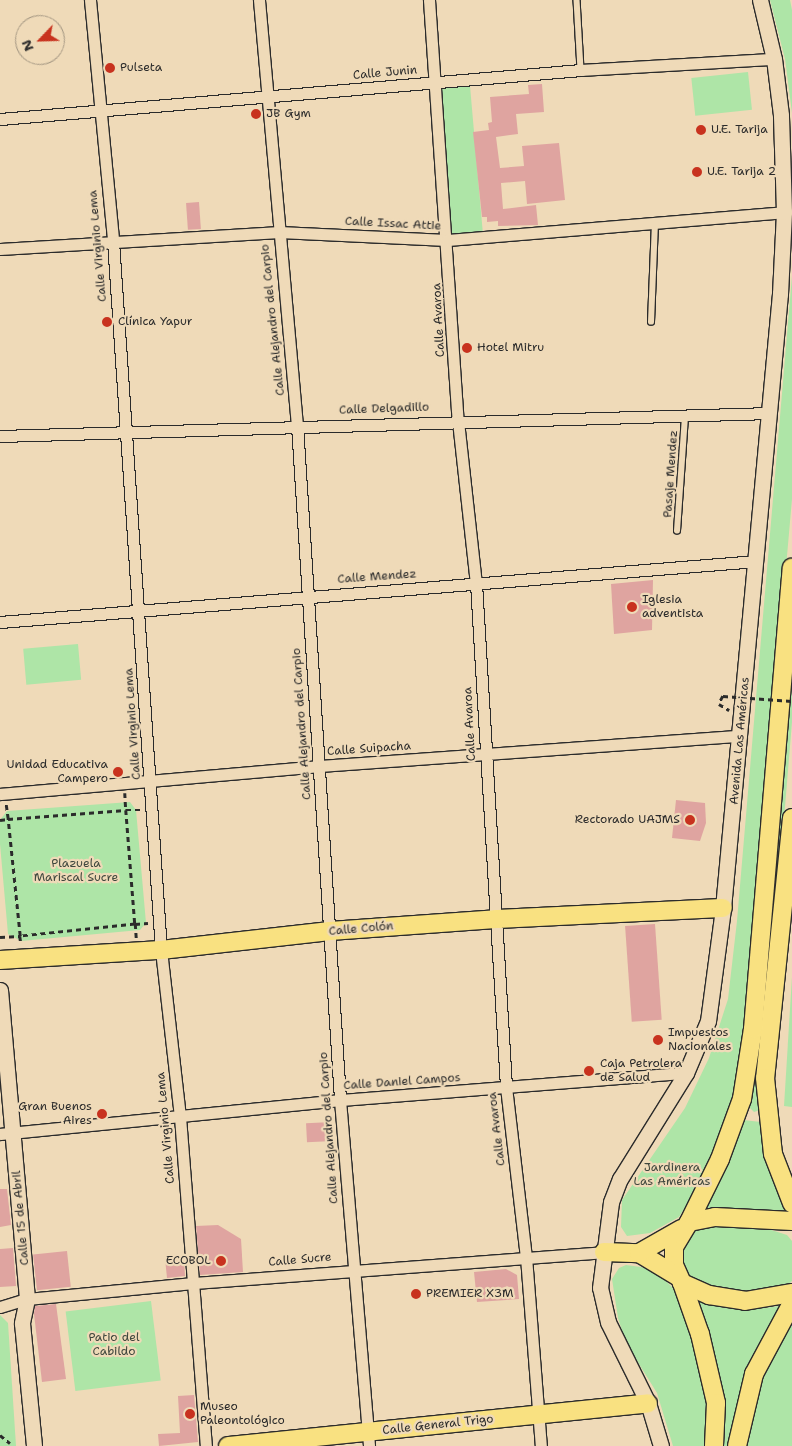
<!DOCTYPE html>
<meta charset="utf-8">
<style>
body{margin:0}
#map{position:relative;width:792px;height:1446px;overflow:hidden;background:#efdab8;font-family:"Shantell Sans",sans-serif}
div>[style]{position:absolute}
.green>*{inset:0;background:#aee5a7;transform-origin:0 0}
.building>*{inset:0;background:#dfa4a0;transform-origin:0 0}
.path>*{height:2.5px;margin-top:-1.25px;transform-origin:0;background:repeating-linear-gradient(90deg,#2b2b2b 0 5px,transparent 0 9px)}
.roads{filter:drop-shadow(1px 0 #2b2b2b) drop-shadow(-1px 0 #2b2b2b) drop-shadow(0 1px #2b2b2b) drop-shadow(0 -1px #2b2b2b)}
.lane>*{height:5.5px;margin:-2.75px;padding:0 2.75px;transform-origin:2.75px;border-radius:2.75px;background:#efdab8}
.street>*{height:11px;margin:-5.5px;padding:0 5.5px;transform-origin:5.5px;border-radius:5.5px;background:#efdab8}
.secondary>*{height:15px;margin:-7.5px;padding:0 7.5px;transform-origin:7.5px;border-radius:7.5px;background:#efdab8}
.primary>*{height:18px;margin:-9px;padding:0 9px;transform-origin:9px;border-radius:9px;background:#f9e181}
.path-bridge>*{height:2.5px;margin-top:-1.25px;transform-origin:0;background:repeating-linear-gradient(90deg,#2b2b2b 0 5px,transparent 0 9px)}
.dots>*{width:14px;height:14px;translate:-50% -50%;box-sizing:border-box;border:2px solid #efdab8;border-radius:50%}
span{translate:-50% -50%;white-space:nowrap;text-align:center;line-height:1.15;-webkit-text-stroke:4.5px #efdab8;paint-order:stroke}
.poi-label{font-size:12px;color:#2b2b2b}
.left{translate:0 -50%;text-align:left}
.right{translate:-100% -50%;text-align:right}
.street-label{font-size:12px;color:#2b2b2b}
.park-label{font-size:12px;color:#3f473e}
.north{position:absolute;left:15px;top:15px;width:50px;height:50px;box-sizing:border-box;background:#efdab8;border:1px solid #a19480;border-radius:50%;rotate:246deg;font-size:14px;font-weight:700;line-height:20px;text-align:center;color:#2b2b2b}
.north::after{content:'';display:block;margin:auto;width:18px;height:22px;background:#c8321e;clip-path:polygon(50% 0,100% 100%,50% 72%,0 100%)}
</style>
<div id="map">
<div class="green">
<div style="clip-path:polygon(770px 0,790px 0,792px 10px,792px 113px,785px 59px)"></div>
<div style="left:748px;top:72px;width:38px;height:57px;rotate:84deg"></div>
<div style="left:470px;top:86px;width:153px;height:34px;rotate:85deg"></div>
<div style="clip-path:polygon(792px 276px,792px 499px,742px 1069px,728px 1123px,702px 1181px,679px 1217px,650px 1233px,627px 1236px,621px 1227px,622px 1200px,685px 1108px,709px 1058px,728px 999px,737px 921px)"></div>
<div style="left:78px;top:644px;width:36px;height:55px;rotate:85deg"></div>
<div style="clip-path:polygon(792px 648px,792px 722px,760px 1110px,754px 1112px,747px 1105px)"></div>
<div style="clip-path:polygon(130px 802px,136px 810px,146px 923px,140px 930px,21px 941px,8px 934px,0 844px,0 820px,7px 811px)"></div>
<div style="clip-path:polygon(792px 977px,792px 1107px,784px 1106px)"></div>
<div style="clip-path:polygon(743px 1120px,761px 1122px,774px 1179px,790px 1214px,704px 1213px,706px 1198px)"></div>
<div style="clip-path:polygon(753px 1224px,787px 1235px,792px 1241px,792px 1281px,788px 1285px,770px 1292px,746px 1296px,712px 1290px,692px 1280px,682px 1267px,683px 1241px,698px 1227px)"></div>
<div style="clip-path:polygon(626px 1265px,648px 1268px,660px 1275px,673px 1288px,683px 1305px,711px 1406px,708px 1446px,673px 1446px,657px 1393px,626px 1343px,618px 1318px,612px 1279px,619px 1268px)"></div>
<div style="clip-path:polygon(701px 1298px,727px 1306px,765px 1308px,785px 1305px,731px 1446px,719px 1446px,694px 1302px)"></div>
<div style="left:151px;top:1301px;width:80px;height:86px;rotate:83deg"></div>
<div style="clip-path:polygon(0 1315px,8px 1323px,16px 1446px,0 1446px)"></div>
<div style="clip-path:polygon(792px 1319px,792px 1446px,742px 1446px,754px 1396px,768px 1357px)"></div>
</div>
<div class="building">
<div style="clip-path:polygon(542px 84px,544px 112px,516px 114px,518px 134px,496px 137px,500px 168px,524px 166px,522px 146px,559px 143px,565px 200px,527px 204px,525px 181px,501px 183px,503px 209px,536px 205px,538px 225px,498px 226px,498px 221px,487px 222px,487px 217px,482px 217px,473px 132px,489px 130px,488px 123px,492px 122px,490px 97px,529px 94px,528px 85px)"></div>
<div style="left:199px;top:202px;width:27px;height:13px;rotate:86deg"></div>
<div style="clip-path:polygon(653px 580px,652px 630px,614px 634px,611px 584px)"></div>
<div style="clip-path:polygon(676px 800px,705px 803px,706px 823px,700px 841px,672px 838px)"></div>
<div style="left:655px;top:924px;width:96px;height:30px;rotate:86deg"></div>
<div style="left:332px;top:1122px;width:19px;height:26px;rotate:87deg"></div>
<div style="clip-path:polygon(0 1189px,7px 1189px,11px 1225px,0 1227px)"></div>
<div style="clip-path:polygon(218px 1225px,241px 1239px,243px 1272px,200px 1275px,196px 1226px)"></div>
<div style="clip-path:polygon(13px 1248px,16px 1286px,0 1287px,0 1249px)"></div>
<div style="left:67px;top:1251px;width:36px;height:34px;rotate:84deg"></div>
<div style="clip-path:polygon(165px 1258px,184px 1258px,185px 1276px,167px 1278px)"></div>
<div style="clip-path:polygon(506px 1269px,517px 1275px,519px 1299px,477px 1302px,474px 1272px)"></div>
<div style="clip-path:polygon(56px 1304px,66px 1379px,42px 1382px,34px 1314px,35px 1306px)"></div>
<div style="clip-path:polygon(194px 1395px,198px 1442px,159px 1446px,158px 1434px,180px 1433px,178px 1396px)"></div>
</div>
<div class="path">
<div style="left:723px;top:696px;width:9px;rotate:117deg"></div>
<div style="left:719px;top:704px;width:12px;rotate:31deg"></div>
<div style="left:125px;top:793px;width:17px;rotate:87deg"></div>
<div style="left:126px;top:810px;width:15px"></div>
<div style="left:126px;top:810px;width:114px;rotate:85.5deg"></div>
<div style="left:135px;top:924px;width:116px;rotate:174deg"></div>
<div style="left:20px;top:936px;width:118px;rotate:-95.9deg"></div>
<div style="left:8px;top:819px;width:118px;rotate:-4.4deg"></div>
<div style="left:0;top:820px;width:8px;rotate:-7deg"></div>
<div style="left:8px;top:819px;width:15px;rotate:-98deg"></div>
<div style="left:0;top:937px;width:20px;rotate:-3deg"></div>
<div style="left:20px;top:936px;width:8px;rotate:83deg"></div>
<div style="left:136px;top:938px;width:14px;rotate:-94deg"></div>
<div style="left:135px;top:924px;width:13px;rotate:-4deg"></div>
<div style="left:0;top:1435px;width:13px;rotate:39deg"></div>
</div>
<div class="roads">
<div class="lane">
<div style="left:577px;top:0;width:70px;rotate:86.7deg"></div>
<div style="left:651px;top:322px;width:99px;rotate:-87.7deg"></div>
<div style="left:677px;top:531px;width:113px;rotate:-86deg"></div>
</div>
<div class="street">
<div style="left:90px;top:0;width:242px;rotate:84.5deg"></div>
<div style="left:113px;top:241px;width:711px;rotate:86.13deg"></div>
<div style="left:161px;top:950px;width:168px;rotate:83.5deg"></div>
<div style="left:180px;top:1117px;width:330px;rotate:85.5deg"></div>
<div style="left:259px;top:0;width:427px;rotate:84.9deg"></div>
<div style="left:297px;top:425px;width:676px;rotate:86.35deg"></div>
<div style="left:340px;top:1100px;width:347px;rotate:85.2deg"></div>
<div style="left:429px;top:0;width:422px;rotate:86.1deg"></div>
<div style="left:458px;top:421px;width:163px;rotate:83.7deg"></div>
<div style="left:476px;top:583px;width:505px;rotate:86.59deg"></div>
<div style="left:506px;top:1087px;width:171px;rotate:83.3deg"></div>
<div style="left:526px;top:1257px;width:190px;rotate:85.5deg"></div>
<div style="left:0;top:119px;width:583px;rotate:-4.82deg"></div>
<div style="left:581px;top:70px;width:193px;rotate:-3.3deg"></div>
<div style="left:0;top:249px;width:280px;rotate:-3.5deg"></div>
<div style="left:279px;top:232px;width:168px;rotate:2.7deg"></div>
<div style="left:447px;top:240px;width:338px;rotate:-4.7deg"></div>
<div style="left:0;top:436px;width:769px;rotate:-1.71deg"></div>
<div style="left:0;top:622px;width:758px;rotate:-4.61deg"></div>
<div style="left:0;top:794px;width:319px;rotate:-5deg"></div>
<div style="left:318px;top:766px;width:424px;rotate:-4.1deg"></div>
<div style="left:0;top:1134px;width:342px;rotate:-5.7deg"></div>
<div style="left:340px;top:1100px;width:347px;rotate:-4.5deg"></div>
<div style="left:0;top:1307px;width:28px;rotate:-17deg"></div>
<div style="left:27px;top:1299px;width:167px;rotate:-5.5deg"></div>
<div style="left:193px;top:1283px;width:412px;rotate:-4.3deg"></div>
</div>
<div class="secondary">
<div style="left:0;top:990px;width:310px;rotate:85deg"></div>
<div style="left:27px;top:1299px;width:25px;rotate:102deg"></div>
<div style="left:22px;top:1323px;width:124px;rotate:84.4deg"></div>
<div style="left:661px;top:1446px;width:45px;rotate:-106.8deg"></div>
<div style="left:648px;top:1403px;width:90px;rotate:-116.3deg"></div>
<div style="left:608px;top:1322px;width:35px;rotate:-103deg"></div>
<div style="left:600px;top:1288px;width:87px;rotate:-82.7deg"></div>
<div style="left:611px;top:1202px;width:25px;rotate:-69deg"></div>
<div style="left:620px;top:1179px;width:125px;rotate:-58.1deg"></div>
<div style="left:686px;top:1073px;width:56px;rotate:-67.1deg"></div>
<div style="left:708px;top:1021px;width:114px;rotate:-82.4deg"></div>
<div style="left:723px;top:908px;width:617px;rotate:-84.7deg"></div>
<div style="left:780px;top:294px;width:82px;rotate:-87.2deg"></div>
<div style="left:784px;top:212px;width:97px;rotate:-91.8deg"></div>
<div style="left:781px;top:115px;width:56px;rotate:-97.1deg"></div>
<div style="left:774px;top:59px;width:61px;rotate:-103.3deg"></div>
</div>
<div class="primary">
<div style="left:792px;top:818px;width:261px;rotate:95.9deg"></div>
<div style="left:765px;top:1078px;width:76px;rotate:84deg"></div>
<div style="left:773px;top:1154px;width:53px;rotate:68.8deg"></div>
<div style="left:0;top:960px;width:161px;rotate:-3.6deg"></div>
<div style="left:161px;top:950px;width:170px;rotate:-6.4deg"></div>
<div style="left:330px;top:931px;width:166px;rotate:-4.1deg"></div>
<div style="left:496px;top:919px;width:227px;rotate:-2.8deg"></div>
<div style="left:792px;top:1221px;width:77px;rotate:-177deg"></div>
<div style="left:715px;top:1217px;width:26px;rotate:169deg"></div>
<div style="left:689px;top:1222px;width:29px;rotate:121deg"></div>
<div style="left:674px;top:1247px;width:18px;rotate:90deg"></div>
<div style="left:674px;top:1265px;width:20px;rotate:66deg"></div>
<div style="left:682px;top:1283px;width:30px;rotate:24deg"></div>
<div style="left:709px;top:1295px;width:36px;rotate:9deg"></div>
<div style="left:745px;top:1301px;width:48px;rotate:-9.7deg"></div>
<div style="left:689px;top:1222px;width:70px;rotate:-63.8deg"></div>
<div style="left:720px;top:1159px;width:64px;rotate:-69.9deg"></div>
<div style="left:742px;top:1099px;width:71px;rotate:-81.1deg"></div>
<div style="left:753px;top:1029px;width:463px;rotate:-85.2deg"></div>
<div style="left:604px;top:1252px;width:35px;rotate:2deg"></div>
<div style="left:639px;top:1253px;width:44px;rotate:31.2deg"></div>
<div style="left:639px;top:1253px;width:48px;rotate:-29.7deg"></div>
<div style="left:682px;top:1283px;width:54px;rotate:70.6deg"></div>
<div style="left:700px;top:1334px;width:71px;rotate:76.9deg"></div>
<div style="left:716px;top:1403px;width:43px;rotate:92.7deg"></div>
<div style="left:228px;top:1446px;width:422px;rotate:-5.8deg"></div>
<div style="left:737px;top:1446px;width:74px;rotate:-76.7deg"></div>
<div style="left:754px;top:1374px;width:81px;rotate:-61.8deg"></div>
</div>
</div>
<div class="path-bridge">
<div style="left:723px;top:696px;width:69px;rotate:4.1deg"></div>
</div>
<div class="dots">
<div style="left:110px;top:68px;background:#c8321e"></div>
<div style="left:256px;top:114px;background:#c8321e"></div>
<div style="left:701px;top:130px;background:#c8321e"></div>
<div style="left:697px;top:172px;background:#c8321e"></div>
<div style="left:107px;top:322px;background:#c8321e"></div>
<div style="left:467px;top:348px;background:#c8321e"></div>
<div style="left:632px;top:607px;background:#c8321e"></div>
<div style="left:118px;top:772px;background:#c8321e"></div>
<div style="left:690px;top:820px;background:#c8321e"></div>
<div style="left:658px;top:1040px;background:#c8321e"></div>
<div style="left:589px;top:1071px;background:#c8321e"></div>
<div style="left:102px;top:1114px;background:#c8321e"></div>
<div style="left:221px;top:1261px;background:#c8321e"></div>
<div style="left:416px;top:1294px;background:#c8321e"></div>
<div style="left:190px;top:1414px;background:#c8321e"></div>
</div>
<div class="poi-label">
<span class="left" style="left:120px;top:68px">Pulseta</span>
<span class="left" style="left:266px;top:114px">JB Gym</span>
<span class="left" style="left:711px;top:130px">U.E. Tarija</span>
<span class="left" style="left:707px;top:172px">U.E. Tarija 2</span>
<span class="left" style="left:118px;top:322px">Clínica Yapur</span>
<span class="left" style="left:477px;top:348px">Hotel Mitru</span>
<span class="left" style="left:642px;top:607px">Iglesia<br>adventista</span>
<span class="right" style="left:108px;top:772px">Unidad Educativa<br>Campero</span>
<span class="right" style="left:680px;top:820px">Rectorado UAJMS</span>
<span class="left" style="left:668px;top:1040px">Impuestos<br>Nacionales</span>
<span class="left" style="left:600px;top:1071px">Caja Petrolera<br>de Salud</span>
<span class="right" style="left:92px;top:1114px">Gran Buenos<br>Aires</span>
<span class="right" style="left:211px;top:1261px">ECOBOL</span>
<span class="left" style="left:426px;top:1294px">PREMIER X3M</span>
<span class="left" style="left:200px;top:1414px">Museo<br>Paleontológico</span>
</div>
<div class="street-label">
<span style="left:385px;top:73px;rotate:-5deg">Calle Junin</span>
<span style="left:393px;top:224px;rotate:3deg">Calle Issac Attie</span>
<span style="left:98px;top:246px;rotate:-95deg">Calle Virginio Lema</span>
<span style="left:273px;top:320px;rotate:-96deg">Calle Alejandro del Carpio</span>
<span style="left:439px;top:320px;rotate:-93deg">Calle Avaroa</span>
<span style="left:384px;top:409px;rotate:-2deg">Calle Delgadillo</span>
<span style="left:671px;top:474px;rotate:-86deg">Pasaje Mendez</span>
<span style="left:377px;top:577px;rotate:-4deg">Calle Mendez</span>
<span style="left:133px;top:724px;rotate:-94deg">Calle Virginio Lema</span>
<span style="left:302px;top:724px;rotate:-94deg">Calle Alejandro del Carpio</span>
<span style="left:470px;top:724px;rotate:-93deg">Calle Avaroa</span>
<span style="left:740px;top:741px;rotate:-85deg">Avenida Las Américas</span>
<span style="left:369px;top:749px;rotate:-4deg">Calle Suipacha</span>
<span style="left:361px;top:929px;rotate:-5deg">Calle Colón</span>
<span style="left:402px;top:1082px;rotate:-4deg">Calle Daniel Campos</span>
<span style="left:166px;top:1128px;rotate:-95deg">Calle Virginio Lema</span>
<span style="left:329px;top:1128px;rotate:-94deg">Calle Alejandro del Carpio</span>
<span style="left:497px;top:1129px;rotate:-97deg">Calle Avaroa</span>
<span style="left:21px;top:1218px;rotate:-95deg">Calle 15 de Abril</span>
<span style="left:300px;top:1260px;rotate:-5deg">Calle Sucre</span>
<span style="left:438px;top:1425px;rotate:-6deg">Calle General Trigo</span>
</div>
<div class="park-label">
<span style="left:76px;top:871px">Plazuela<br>Mariscal Sucre</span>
<span style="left:672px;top:1175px">Jardinera<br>Las Américas</span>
<span style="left:114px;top:1345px">Patio del<br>Cabildo</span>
</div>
<div class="north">N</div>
</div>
